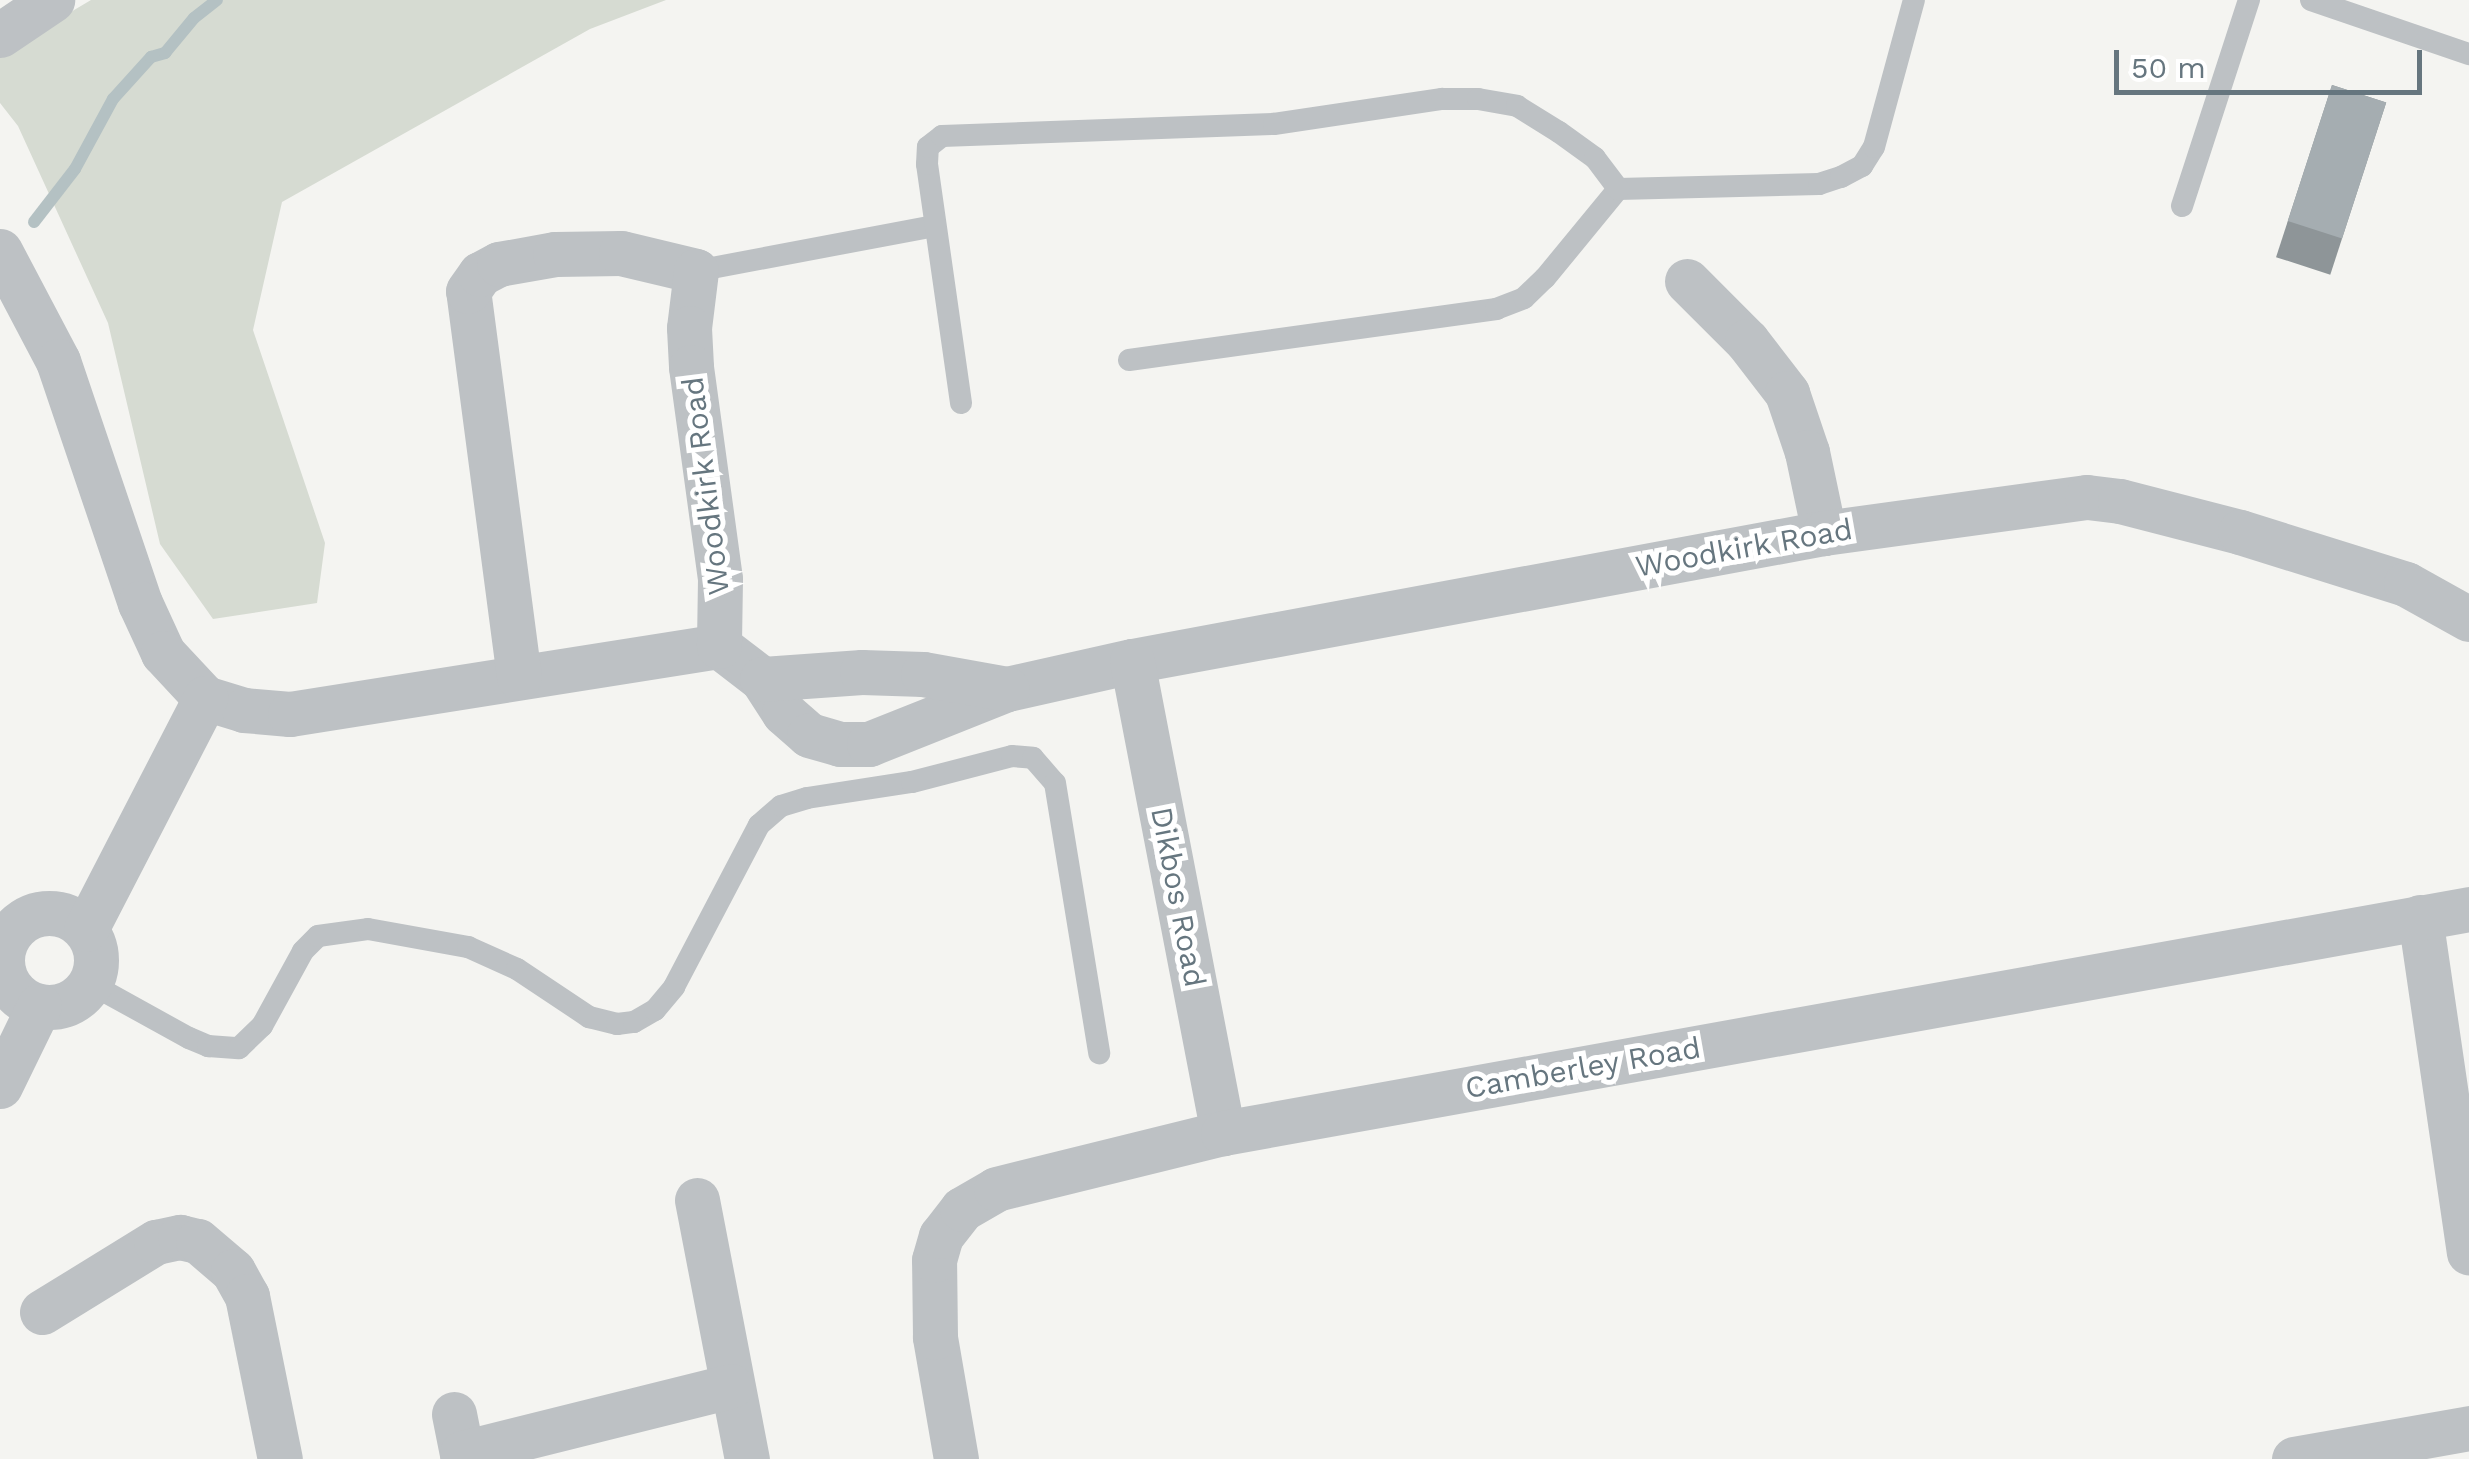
<!DOCTYPE html>
<style>
body{margin:0}
#map{position:relative;width:2469px;height:1459px;overflow:hidden;background:#f4f4f1;font-family:"Work Sans",sans-serif}
div>[style]{position:absolute}
.green>*{inset:0;background:#d6dbd2}
.stream>*{height:12px;margin:-6px;padding:0 6px;transform-origin:6px;border-radius:6px;background:#b4c1c3}
.lane>*{height:22px;margin:-11px;padding:0 11px;transform-origin:11px;border-radius:11px;background:#bdc1c4}
.street>*{height:45px;margin:-22.5px;padding:0 22.5px;transform-origin:22.5px;border-radius:22.5px;background:#bdc1c4}
.street>.ring{margin:-22.5px;padding:0;box-sizing:content-box;background:none;border:45px solid #bdc1c4;border-radius:50%}
.wall>*{inset:0;background:#8e9598;transform-origin:0 0}
.building>*{inset:0;background:#a5adb1;transform-origin:0 0}
span{translate:-50% -50%;white-space:nowrap;text-align:center;line-height:1.15;-webkit-text-stroke:10px #fff;paint-order:stroke}
.street-label{font-size:30px;color:#66767f}
.scale{position:absolute;left:2114px;top:50px;width:308px;height:45px;box-sizing:border-box;border:5px solid #66767f;border-top:0;padding-left:12px;font-size:30px;line-height:35px;white-space:nowrap;color:#66767f;-webkit-text-stroke:8px #fff;paint-order:stroke}
</style>
<div id="map">
<div class="green">
<div style="clip-path:polygon(91px 0,666px 0,590px 29px,282px 202px,253px 330px,325px 543px,317px 603px,213px 619px,160px 544px,108px 323px,18px 126px,0 103px,0 54px)"></div>
</div>
<div class="stream">
<div style="left:34px;top:222px;width:67px;rotate:-52.3deg"></div>
<div style="left:75px;top:169px;width:80px;rotate:-61.5deg"></div>
<div style="left:113px;top:99px;width:57px;rotate:-47.9deg"></div>
<div style="left:151px;top:57px;width:15px;rotate:-16deg"></div>
<div style="left:165px;top:53px;width:45px;rotate:-50.4deg"></div>
<div style="left:194px;top:18px;width:29px;rotate:-38deg"></div>
</div>
<div class="lane">
<div style="left:2311px;top:0;width:167px;rotate:18.9deg"></div>
<div style="left:2182px;top:206px;width:217px;rotate:-72deg"></div>
<div style="left:696px;top:271px;width:242px;rotate:-10.7deg"></div>
<div style="left:1129px;top:360px;width:371px;rotate:-7.9deg"></div>
<div style="left:1496px;top:309px;width:30px;rotate:-21deg"></div>
<div style="left:1524px;top:298px;width:29px;rotate:-44deg"></div>
<div style="left:1545px;top:278px;width:115px;rotate:-50.6deg"></div>
<div style="left:1618px;top:189px;width:201px;rotate:-1.4deg"></div>
<div style="left:1819px;top:184px;width:23px;rotate:-18deg"></div>
<div style="left:1841px;top:177px;width:24px;rotate:-28deg"></div>
<div style="left:1862px;top:166px;width:22px;rotate:-58deg"></div>
<div style="left:1874px;top:147px;width:152px;rotate:-74.8deg"></div>
<div style="left:961px;top:403px;width:241px;rotate:-98.1deg"></div>
<div style="left:927px;top:164px;width:17px;rotate:-87deg"></div>
<div style="left:928px;top:147px;width:18px;rotate:-38deg"></div>
<div style="left:942px;top:136px;width:332px;rotate:-2.1deg"></div>
<div style="left:1274px;top:124px;width:170px;rotate:-8.5deg"></div>
<div style="left:1442px;top:99px;width:36px"></div>
<div style="left:1478px;top:99px;width:40px;rotate:10deg"></div>
<div style="left:1517px;top:106px;width:49px;rotate:31.8deg"></div>
<div style="left:1559px;top:132px;width:44px;rotate:35.8deg"></div>
<div style="left:1595px;top:158px;width:39px;rotate:53deg"></div>
<div style="left:91px;top:984px;width:112px;rotate:28.9deg"></div>
<div style="left:189px;top:1038px;width:21px;rotate:23deg"></div>
<div style="left:208px;top:1046px;width:31px;rotate:4deg"></div>
<div style="left:239px;top:1048px;width:32px;rotate:-44deg"></div>
<div style="left:262px;top:1026px;width:85px;rotate:-61.3deg"></div>
<div style="left:303px;top:951px;width:21px;rotate:-45deg"></div>
<div style="left:318px;top:936px;width:50px;rotate:-8deg"></div>
<div style="left:368px;top:929px;width:102px;rotate:10.2deg"></div>
<div style="left:468px;top:947px;width:54px;rotate:24.2deg"></div>
<div style="left:517px;top:969px;width:87px;rotate:33.7deg"></div>
<div style="left:589px;top:1017px;width:29px;rotate:14deg"></div>
<div style="left:617px;top:1024px;width:17px;rotate:-7deg"></div>
<div style="left:634px;top:1022px;width:24px;rotate:-30deg"></div>
<div style="left:655px;top:1010px;width:30px;rotate:-50deg"></div>
<div style="left:674px;top:987px;width:183px;rotate:-62.3deg"></div>
<div style="left:759px;top:825px;width:29px;rotate:-41deg"></div>
<div style="left:781px;top:806px;width:27px;rotate:-17deg"></div>
<div style="left:807px;top:798px;width:106px;rotate:-8.7deg"></div>
<div style="left:912px;top:782px;width:103px;rotate:-14.6deg"></div>
<div style="left:1012px;top:756px;width:21px;rotate:5deg"></div>
<div style="left:1033px;top:758px;width:33px;rotate:49deg"></div>
<div style="left:1055px;top:783px;width:274px;rotate:80.7deg"></div>
</div>
<div class="street">
<div style="left:0;top:35px;width:63px;rotate:-33.9deg"></div>
<div style="left:0;top:251px;width:124px;rotate:62.2deg"></div>
<div style="left:58px;top:361px;width:256px;rotate:71.3deg"></div>
<div style="left:140px;top:603px;width:55px;rotate:65.3deg"></div>
<div style="left:163px;top:653px;width:62px;rotate:47deg"></div>
<div style="left:205px;top:698px;width:41px;rotate:17.1deg"></div>
<div style="left:244px;top:710px;width:46px;rotate:5deg"></div>
<div style="left:290px;top:714px;width:434px;rotate:-9deg"></div>
<div style="left:1687px;top:281px;width:85px;rotate:45deg"></div>
<div style="left:1747px;top:341px;width:66px;rotate:52.4deg"></div>
<div style="left:1787px;top:393px;width:62px;rotate:71.3deg"></div>
<div style="left:1807px;top:452px;width:83px;rotate:78.1deg"></div>
<div style="left:719px;top:646px;width:54px;rotate:37.5deg"></div>
<div style="left:762px;top:679px;width:40px;rotate:57.1deg"></div>
<div style="left:784px;top:713px;width:33px;rotate:41deg"></div>
<div style="left:809px;top:735px;width:32px;rotate:16deg"></div>
<div style="left:840px;top:744px;width:29px"></div>
<div style="left:869px;top:744px;width:149px;rotate:-21.7deg"></div>
<div style="left:1007px;top:689px;width:128px;rotate:-12.6deg"></div>
<div style="left:1132px;top:661px;width:704px;rotate:-10.48deg"></div>
<div style="left:1824px;top:533px;width:265px;rotate:-7.8deg"></div>
<div style="left:2087px;top:497px;width:33px;rotate:7deg"></div>
<div style="left:2120px;top:501px;width:124px;rotate:14.5deg"></div>
<div style="left:2240px;top:532px;width:174px;rotate:17.4deg"></div>
<div style="left:2406px;top:584px;width:72px;rotate:29.1deg"></div>
<div style="left:1132px;top:661px;width:481px;rotate:79.1deg"></div>
<div style="left:519px;top:677px;width:389px;rotate:-97.5deg"></div>
<div style="left:468px;top:291px;width:21px;rotate:-55deg"></div>
<div style="left:480px;top:274px;width:21px;rotate:-28deg"></div>
<div style="left:499px;top:264px;width:57px;rotate:-10.1deg"></div>
<div style="left:555px;top:254px;width:66px;rotate:-0.9deg"></div>
<div style="left:621px;top:253px;width:77px;rotate:13.5deg"></div>
<div style="left:696px;top:271px;width:57px;rotate:97deg"></div>
<div style="left:689px;top:328px;width:39px;rotate:87deg"></div>
<div style="left:691px;top:367px;width:214px;rotate:82.2deg"></div>
<div style="left:720px;top:579px;width:67px;rotate:90.9deg"></div>
<div style="left:762px;top:679px;width:100px;rotate:-4deg"></div>
<div style="left:862px;top:672px;width:61px;rotate:1.9deg"></div>
<div style="left:923px;top:674px;width:85px;rotate:10.1deg"></div>
<div class="ring" style="left:2px;top:913px;width:49px;height:49px"></div>
<div style="left:2420px;top:917px;width:339px;rotate:81.7deg"></div>
<div style="left:86px;top:929px;width:260px;rotate:-62.7deg"></div>
<div style="left:0;top:1086px;width:89px;rotate:-64deg"></div>
<div style="left:697px;top:1200px;width:264px;rotate:79.1deg"></div>
<div style="left:42px;top:1312px;width:134px;rotate:-31.6deg"></div>
<div style="left:156px;top:1242px;width:25px;rotate:-12deg"></div>
<div style="left:180px;top:1237px;width:18px;rotate:13deg"></div>
<div style="left:198px;top:1241px;width:46px;rotate:40.6deg"></div>
<div style="left:233px;top:1271px;width:29px;rotate:61deg"></div>
<div style="left:247px;top:1296px;width:166px;rotate:78.6deg"></div>
<div style="left:454px;top:1414px;width:46px;rotate:78.7deg"></div>
<div style="left:462px;top:1453px;width:277px;rotate:-14deg"></div>
<div style="left:956px;top:1459px;width:124px;rotate:-99.8deg"></div>
<div style="left:935px;top:1337px;width:77px;rotate:-90.7deg"></div>
<div style="left:934px;top:1260px;width:25px;rotate:-74deg"></div>
<div style="left:941px;top:1236px;width:34px;rotate:-52deg"></div>
<div style="left:962px;top:1209px;width:39px;rotate:-30deg"></div>
<div style="left:996px;top:1189px;width:234px;rotate:-13.9deg"></div>
<div style="left:1223px;top:1133px;width:1266px;rotate:-10.19deg"></div>
<div style="left:2294px;top:1459px;width:178px;rotate:-10deg"></div>
</div>
<div class="wall">
<div style="left:2332px;top:85px;width:57px;height:181px;rotate:18deg"></div>
</div>
<div class="building">
<div style="left:2332px;top:85px;width:57px;height:143px;rotate:18deg"></div>
</div>
<div class="street-label">
<span style="left:706px;top:486px;rotate:-97deg">Woodkirk Road</span>
<span style="left:1744px;top:548px;rotate:-10deg">Woodkirk Road</span>
<span style="left:1178px;top:897px;rotate:79deg">Dikbos Road</span>
<span style="left:1583px;top:1068px;rotate:-10deg">Camberley Road</span>
</div>
<div class="scale">50 m</div>
</div>
